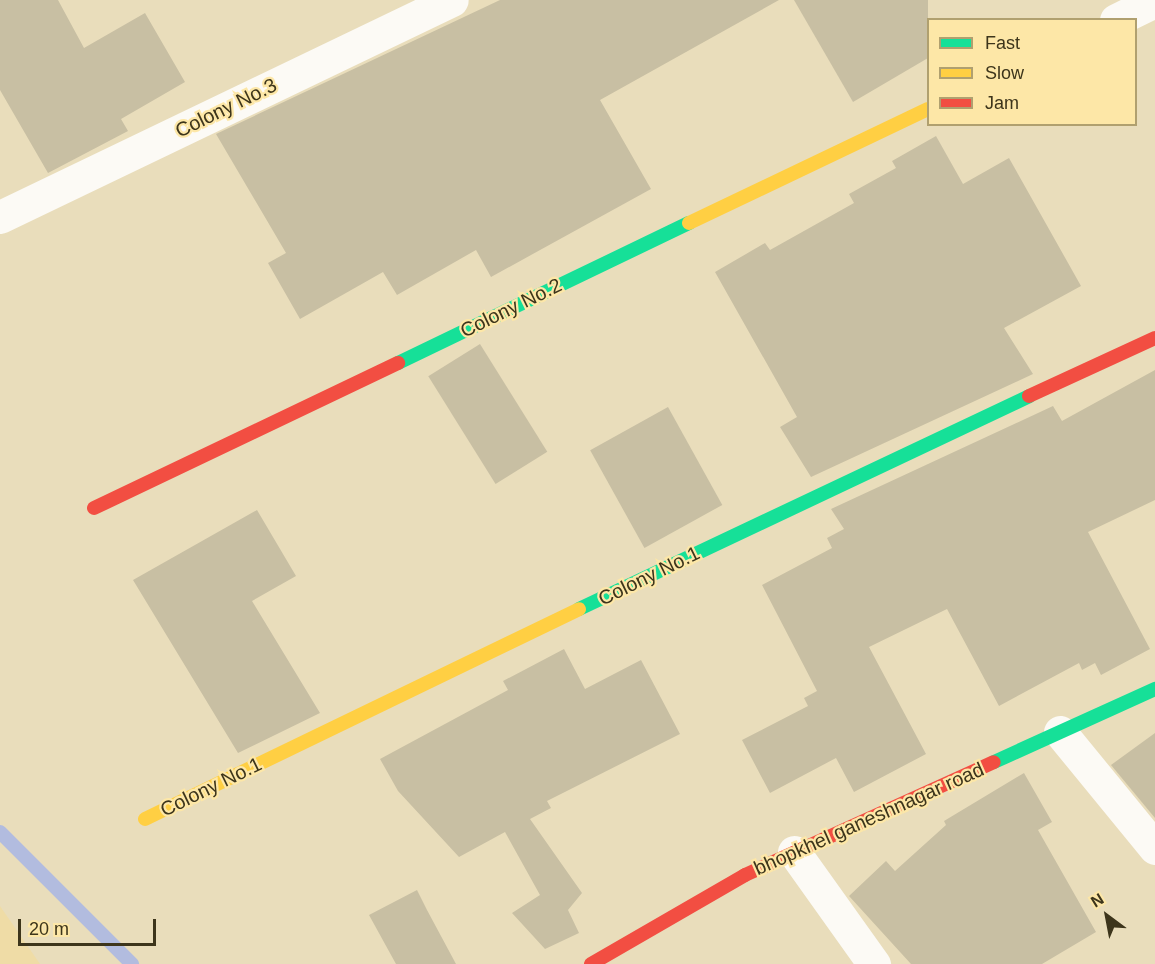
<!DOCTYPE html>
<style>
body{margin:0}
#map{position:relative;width:1155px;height:964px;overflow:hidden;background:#e9ddbb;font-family:Helvetica,sans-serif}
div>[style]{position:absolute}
.built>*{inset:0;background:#efdca6}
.stream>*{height:14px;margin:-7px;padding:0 7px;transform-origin:7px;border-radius:7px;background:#b2bcdf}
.building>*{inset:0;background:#c8bfa3;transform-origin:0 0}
.street>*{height:33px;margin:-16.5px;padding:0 16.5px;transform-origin:16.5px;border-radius:16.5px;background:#fcfaf5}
.fast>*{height:14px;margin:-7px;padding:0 7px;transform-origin:7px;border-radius:7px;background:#16e098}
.slow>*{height:14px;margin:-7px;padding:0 7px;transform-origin:7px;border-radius:7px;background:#ffcf43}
.jam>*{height:14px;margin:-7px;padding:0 7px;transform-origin:7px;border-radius:7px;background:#f24e42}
span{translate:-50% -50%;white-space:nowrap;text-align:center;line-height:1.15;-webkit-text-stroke:4.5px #fde7a7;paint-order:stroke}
.street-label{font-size:20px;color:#3d351b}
.legend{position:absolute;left:927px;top:18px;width:210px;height:108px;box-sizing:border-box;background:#fde7a7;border:2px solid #b0a06f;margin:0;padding:8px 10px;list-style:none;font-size:18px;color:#3d351b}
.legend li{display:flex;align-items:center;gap:12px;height:30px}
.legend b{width:30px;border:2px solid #b0a06f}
.north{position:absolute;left:1077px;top:886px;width:60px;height:60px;-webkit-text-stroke:4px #fde7a7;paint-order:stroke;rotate:328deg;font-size:16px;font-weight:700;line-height:24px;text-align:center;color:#3d351b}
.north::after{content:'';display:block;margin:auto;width:21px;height:27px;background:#3d351b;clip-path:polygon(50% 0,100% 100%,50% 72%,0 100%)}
.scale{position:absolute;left:18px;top:919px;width:138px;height:27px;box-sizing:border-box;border:3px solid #3d351b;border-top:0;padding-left:8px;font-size:18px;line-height:21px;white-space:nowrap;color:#3d351b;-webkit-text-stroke:4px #fde7a7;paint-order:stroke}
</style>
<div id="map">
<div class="built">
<div style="clip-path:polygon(0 906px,40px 964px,0 964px)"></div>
</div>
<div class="stream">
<div style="left:0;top:832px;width:187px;rotate:45deg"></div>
</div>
<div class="building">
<div style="clip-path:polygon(0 0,58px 0,84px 48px,145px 13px,185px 82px,121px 119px,128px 131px,48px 173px,0 90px)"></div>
<div style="clip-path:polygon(500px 0,779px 0,600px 100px,651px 189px,491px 277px,476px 250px,397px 295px,383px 272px,300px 319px,268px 263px,286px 253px,216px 134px)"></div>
<div style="clip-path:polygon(794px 0,928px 0,928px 58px,853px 102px)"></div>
<div style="clip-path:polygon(936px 136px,963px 184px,1009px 158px,1081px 286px,1004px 328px,1033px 374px,811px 477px,780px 427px,797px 417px,715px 272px,765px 243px,770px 250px,854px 203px,849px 194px,896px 168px,892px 161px)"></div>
<div style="left:480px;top:344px;width:127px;height:61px;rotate:58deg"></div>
<div style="clip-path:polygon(1155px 370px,1155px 500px,1088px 532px,1150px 649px,1101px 675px,1095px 663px,1082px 670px,1079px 663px,999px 706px,947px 609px,869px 647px,926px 754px,854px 792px,836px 758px,770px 793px,742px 740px,808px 706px,804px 698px,817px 691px,762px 585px,832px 548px,827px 538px,844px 529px,831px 509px,1053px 406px,1062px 421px)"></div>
<div style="left:668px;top:407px;width:112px;height:89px;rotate:61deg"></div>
<div style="clip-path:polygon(257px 510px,296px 576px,252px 601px,320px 713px,238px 753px,133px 580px)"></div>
<div style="clip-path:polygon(564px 649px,585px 689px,641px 660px,680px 734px,547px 801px,551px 808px,530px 819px,582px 893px,568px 910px,579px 933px,545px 949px,512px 913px,540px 895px,505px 832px,459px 857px,398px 791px,380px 759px,508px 690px,503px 681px)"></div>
<div style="clip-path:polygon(1155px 733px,1155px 818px,1111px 765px)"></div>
<div style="clip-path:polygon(1024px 773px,1052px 822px,1038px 830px,1096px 932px,1042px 964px,911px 964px,849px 896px,886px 861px,895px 871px,946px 825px,944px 821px)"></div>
<div style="clip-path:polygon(417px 890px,427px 910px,456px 964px,396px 964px,369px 915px)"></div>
</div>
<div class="street">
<div style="left:1116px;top:20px;width:43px;rotate:-26deg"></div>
<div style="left:0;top:217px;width:501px;rotate:-25.65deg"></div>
<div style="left:1060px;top:732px;width:150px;rotate:50.7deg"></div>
<div style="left:794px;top:852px;width:138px;rotate:54.5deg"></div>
</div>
<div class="fast">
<div style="left:398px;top:363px;width:323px;rotate:-25.7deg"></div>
<div style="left:579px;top:609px;width:498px;rotate:-25.3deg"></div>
<div style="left:994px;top:762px;width:177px;rotate:-24.4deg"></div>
</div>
<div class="slow">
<div style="left:689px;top:223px;width:265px;rotate:-25.5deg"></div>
<div style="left:145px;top:819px;width:482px;rotate:-25.8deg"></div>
</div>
<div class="jam">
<div style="left:1029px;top:396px;width:139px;rotate:-24.7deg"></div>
<div style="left:94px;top:508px;width:337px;rotate:-25.5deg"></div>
<div style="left:591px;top:964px;width:178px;rotate:-30deg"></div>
<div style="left:745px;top:875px;width:273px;rotate:-24.4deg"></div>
</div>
<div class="street-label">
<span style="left:226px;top:108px;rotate:-26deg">Colony No.3</span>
<span style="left:511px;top:308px;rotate:-26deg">Colony No.2</span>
<span style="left:649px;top:576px;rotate:-26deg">Colony No.1</span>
<span style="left:211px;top:787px;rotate:-26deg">Colony No.1</span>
<span style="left:869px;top:819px;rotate:-24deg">bhopkhel ganeshnagar road</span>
</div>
<ul class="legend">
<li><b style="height:8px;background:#16e098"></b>Fast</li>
<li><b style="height:8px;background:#ffcf43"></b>Slow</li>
<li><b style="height:8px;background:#f24e42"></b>Jam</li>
</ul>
<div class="north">N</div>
<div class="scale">20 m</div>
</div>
